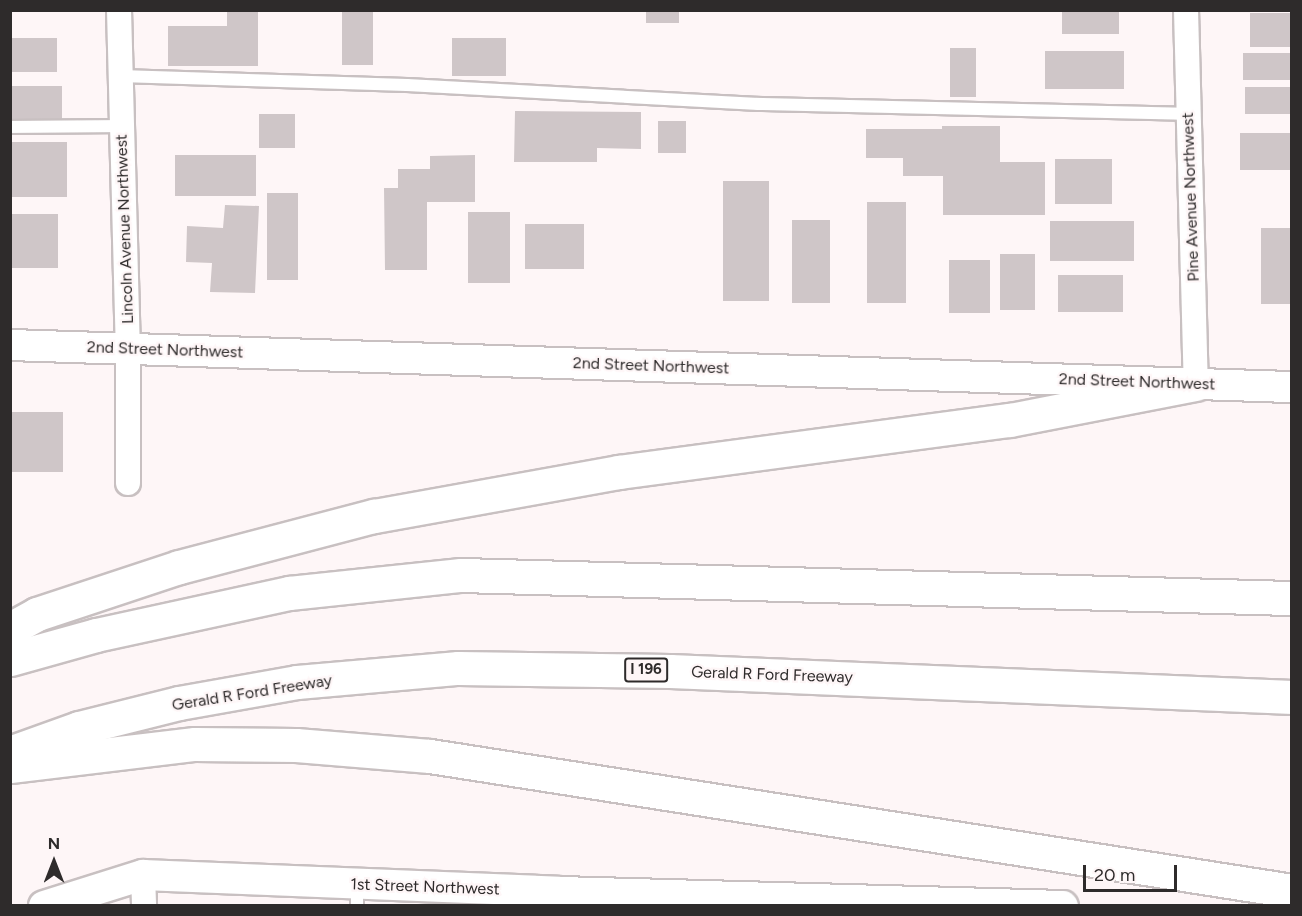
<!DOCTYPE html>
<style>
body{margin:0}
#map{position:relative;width:1302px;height:916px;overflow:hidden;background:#fef6f7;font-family:Figtree,sans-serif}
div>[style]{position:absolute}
.building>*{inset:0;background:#cfc6c8;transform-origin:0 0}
.roads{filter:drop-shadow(2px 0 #c8c0c1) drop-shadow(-2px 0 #c8c0c1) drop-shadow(0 2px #c8c0c1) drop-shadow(0 -2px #c8c0c1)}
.service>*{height:12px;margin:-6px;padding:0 6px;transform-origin:6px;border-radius:6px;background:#fff}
.minor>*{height:24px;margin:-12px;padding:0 12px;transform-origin:12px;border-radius:12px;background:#fff}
.tertiary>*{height:30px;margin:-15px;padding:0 15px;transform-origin:15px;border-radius:15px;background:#fff}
.motorway>*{height:33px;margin:-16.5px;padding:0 16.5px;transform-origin:16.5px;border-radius:16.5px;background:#fff}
span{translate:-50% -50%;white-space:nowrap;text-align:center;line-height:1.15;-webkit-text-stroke:4.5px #fef6f7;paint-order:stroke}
.shield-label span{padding:2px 4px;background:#fef6f7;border:2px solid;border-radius:4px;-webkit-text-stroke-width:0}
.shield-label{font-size:15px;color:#2e2b2b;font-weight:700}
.street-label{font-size:16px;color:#2e2b2b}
.frame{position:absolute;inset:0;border:12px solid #2e2b2b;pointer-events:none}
.north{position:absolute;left:24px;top:832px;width:60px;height:60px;-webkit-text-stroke:4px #fef6f7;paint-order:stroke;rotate:0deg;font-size:16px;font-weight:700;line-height:24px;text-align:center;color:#2e2b2b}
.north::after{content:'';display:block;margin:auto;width:21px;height:27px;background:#2e2b2b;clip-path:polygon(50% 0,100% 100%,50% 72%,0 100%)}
.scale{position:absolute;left:1083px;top:865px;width:94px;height:27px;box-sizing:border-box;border:3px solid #2e2b2b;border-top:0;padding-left:8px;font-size:18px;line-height:21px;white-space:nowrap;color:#2e2b2b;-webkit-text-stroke:4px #fef6f7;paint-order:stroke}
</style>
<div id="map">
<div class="building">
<div style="clip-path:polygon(227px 10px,258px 10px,258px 66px,168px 66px,168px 26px,227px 26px)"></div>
<div style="left:342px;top:10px;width:31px;height:55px"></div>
<div style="left:646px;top:10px;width:33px;height:13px"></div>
<div style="left:1062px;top:10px;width:57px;height:24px"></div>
<div style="left:1250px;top:13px;width:42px;height:34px"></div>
<div style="left:10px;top:38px;width:47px;height:34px"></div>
<div style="left:452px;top:38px;width:54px;height:38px"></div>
<div style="left:950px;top:48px;width:26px;height:49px"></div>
<div style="left:1045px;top:51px;width:79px;height:38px"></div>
<div style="left:1243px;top:53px;width:49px;height:27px"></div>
<div style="left:10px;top:86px;width:52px;height:36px"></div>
<div style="left:1245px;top:87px;width:47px;height:27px"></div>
<div style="clip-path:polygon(515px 111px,641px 112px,641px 149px,597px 148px,597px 162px,514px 162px)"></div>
<div style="left:259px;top:114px;width:36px;height:34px"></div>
<div style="left:658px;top:121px;width:28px;height:32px"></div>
<div style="clip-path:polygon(942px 126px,1000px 126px,1000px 162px,1045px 162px,1045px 215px,943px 215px,943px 176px,903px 176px,903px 158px,866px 158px,866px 129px,942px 129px)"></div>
<div style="left:1240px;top:133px;width:52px;height:37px"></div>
<div style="left:10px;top:142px;width:57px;height:55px"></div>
<div style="left:175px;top:155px;width:81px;height:41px"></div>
<div style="clip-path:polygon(475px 155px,475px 202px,427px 202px,427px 270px,385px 270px,384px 188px,398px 188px,398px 169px,430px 169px,430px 156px)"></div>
<div style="left:1055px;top:159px;width:57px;height:45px"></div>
<div style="left:723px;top:181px;width:46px;height:120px"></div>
<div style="left:267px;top:193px;width:31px;height:87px"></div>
<div style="left:867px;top:202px;width:39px;height:101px"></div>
<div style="clip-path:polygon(225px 205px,259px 206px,255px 293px,210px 292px,212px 263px,186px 262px,187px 226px,223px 228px)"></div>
<div style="left:468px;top:212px;width:42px;height:71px"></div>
<div style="left:10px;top:214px;width:48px;height:54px"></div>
<div style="left:792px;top:220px;width:38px;height:83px"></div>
<div style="left:1050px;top:221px;width:84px;height:40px"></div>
<div style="left:525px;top:224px;width:59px;height:45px"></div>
<div style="left:1261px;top:228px;width:31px;height:76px"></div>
<div style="left:1000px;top:254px;width:35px;height:56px"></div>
<div style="left:949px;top:260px;width:41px;height:53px"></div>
<div style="left:1058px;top:275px;width:65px;height:37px"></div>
<div style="left:10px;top:412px;width:53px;height:60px"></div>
</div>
<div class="roads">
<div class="service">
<div style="left:120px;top:76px;width:287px;rotate:1.8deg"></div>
<div style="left:407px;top:85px;width:352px;rotate:3.1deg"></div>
<div style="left:758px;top:104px;width:430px;rotate:1.3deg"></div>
<div style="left:10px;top:127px;width:111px;rotate:-0.5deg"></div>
<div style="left:357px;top:884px;width:22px;rotate:90deg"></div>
</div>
<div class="minor">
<div style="left:119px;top:10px;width:339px;rotate:88.5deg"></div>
<div style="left:128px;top:349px;width:134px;rotate:90deg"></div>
<div style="left:1186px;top:10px;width:374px;rotate:88.5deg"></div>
<div style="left:143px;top:875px;width:31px;rotate:88deg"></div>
</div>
<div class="tertiary">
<div style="left:10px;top:345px;width:1283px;rotate:1.88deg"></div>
<div style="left:44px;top:906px;width:104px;rotate:-17.4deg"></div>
<div style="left:143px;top:875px;width:416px;rotate:2.3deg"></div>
<div style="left:559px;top:892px;width:504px;rotate:1.59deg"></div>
</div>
<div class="motorway">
<div style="left:10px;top:629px;width:31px;rotate:-29deg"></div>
<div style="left:37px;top:614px;width:150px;rotate:-18.3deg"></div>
<div style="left:179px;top:567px;width:202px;rotate:-14.7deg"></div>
<div style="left:374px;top:516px;width:249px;rotate:-10.2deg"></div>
<div style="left:619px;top:472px;width:394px;rotate:-7.6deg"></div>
<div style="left:1010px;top:420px;width:189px;rotate:-11deg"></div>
<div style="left:10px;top:659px;width:89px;rotate:-15.6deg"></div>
<div style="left:96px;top:635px;width:198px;rotate:-12.3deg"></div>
<div style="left:289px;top:593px;width:173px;rotate:-6deg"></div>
<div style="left:461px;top:575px;width:831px;rotate:1.59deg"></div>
<div style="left:12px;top:752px;width:71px;rotate:-19.7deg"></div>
<div style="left:79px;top:728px;width:103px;rotate:-14deg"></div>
<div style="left:179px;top:703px;width:120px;rotate:-10.1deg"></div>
<div style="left:297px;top:682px;width:162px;rotate:-5deg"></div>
<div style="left:458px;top:668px;width:212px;rotate:0.8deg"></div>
<div style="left:670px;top:671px;width:623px;rotate:2.39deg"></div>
<div style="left:10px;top:766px;width:186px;rotate:-6.8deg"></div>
<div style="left:195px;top:744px;width:101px;rotate:0.6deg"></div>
<div style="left:296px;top:745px;width:134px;rotate:4.7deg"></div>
<div style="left:430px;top:756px;width:873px;rotate:8.9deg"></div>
</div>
</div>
<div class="shield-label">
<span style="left:646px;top:670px">I 196</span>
</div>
<div class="street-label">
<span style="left:1191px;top:197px;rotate:-92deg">Pine Avenue Northwest</span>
<span style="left:125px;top:229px;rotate:-92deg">Lincoln Avenue Northwest</span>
<span style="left:165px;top:350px;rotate:2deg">2nd Street Northwest</span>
<span style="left:651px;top:366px;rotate:2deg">2nd Street Northwest</span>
<span style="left:1137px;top:382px;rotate:2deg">2nd Street Northwest</span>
<span style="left:772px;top:675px;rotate:2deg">Gerald R Ford Freeway</span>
<span style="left:252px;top:693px;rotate:-9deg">Gerald R Ford Freeway</span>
<span style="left:425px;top:887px;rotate:2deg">1st Street Northwest</span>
</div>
<div class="frame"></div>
<div class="north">N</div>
<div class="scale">20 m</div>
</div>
